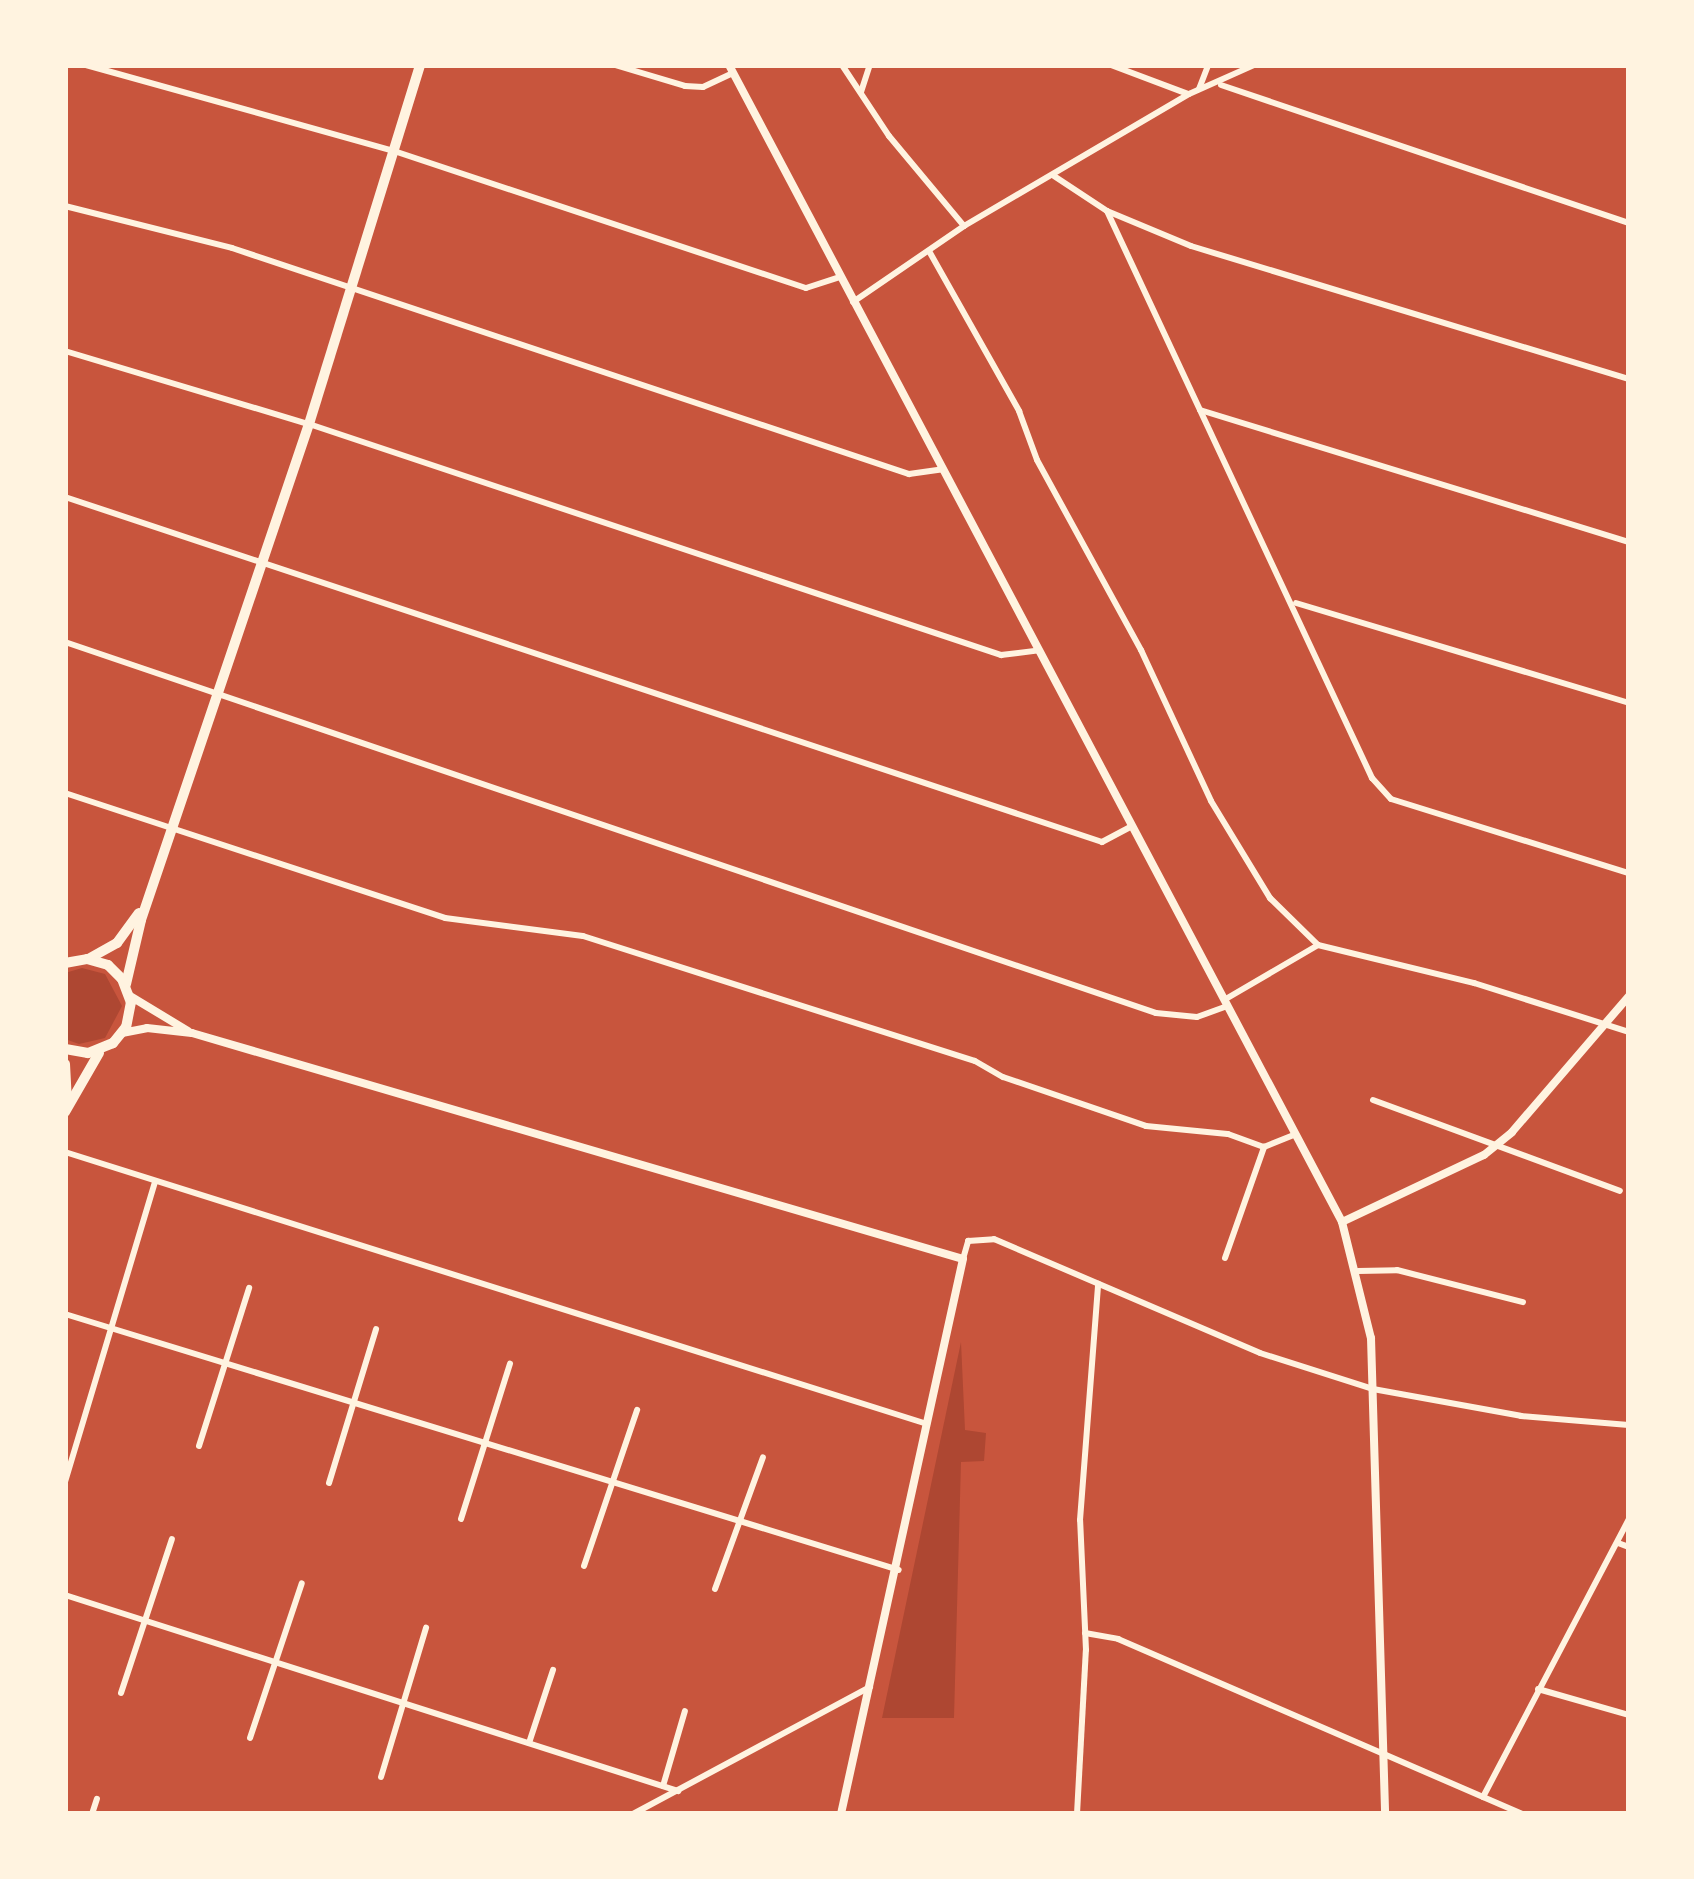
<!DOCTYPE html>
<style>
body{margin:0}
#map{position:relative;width:1694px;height:1879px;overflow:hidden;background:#c8553d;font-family:Montserrat,sans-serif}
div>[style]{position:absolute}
.green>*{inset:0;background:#ae4732}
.minor>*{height:6px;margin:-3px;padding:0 3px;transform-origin:3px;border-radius:3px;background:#fff3e0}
.tertiary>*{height:8px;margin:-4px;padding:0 4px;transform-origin:4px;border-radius:4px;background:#fff3e0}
.primary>*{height:10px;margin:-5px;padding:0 5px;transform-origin:5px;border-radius:5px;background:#fff3e0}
span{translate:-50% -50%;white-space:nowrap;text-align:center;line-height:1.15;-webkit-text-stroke:10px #fff3e0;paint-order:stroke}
.frame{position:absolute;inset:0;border:68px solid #fff3e0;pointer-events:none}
</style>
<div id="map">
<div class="green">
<div style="clip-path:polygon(82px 968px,105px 974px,122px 1006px,105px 1038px,79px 1044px,65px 1039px,65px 973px)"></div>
<div style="clip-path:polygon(961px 1342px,965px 1430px,986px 1433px,984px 1461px,961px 1462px,954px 1718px,882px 1718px)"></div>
</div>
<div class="minor">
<div style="left:86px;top:65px;width:320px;rotate:15.6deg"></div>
<div style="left:394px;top:151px;width:434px;rotate:18.4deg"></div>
<div style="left:806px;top:288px;width:36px;rotate:-18deg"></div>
<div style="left:615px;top:65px;width:73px;rotate:16.7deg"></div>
<div style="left:685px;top:86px;width:18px;rotate:3deg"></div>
<div style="left:703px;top:87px;width:33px;rotate:-25deg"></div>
<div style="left:842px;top:65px;width:85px;rotate:56.5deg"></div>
<div style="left:889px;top:136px;width:117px;rotate:50.2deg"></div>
<div style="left:1111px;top:65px;width:82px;rotate:20.6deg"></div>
<div style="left:1221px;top:85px;width:431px;rotate:18.7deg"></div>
<div style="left:1199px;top:89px;width:26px;rotate:-69deg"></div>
<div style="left:861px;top:92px;width:28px;rotate:-72deg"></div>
<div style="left:1054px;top:176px;width:64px;rotate:33.4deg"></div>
<div style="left:1107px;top:211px;width:626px;rotate:64.95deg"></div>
<div style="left:1372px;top:778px;width:28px;rotate:48deg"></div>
<div style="left:1391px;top:799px;width:249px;rotate:17.3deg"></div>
<div style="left:65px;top:206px;width:172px;rotate:14.1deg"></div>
<div style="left:232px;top:248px;width:714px;rotate:18.46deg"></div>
<div style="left:909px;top:474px;width:34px;rotate:-8deg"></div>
<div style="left:1107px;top:211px;width:91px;rotate:22.6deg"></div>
<div style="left:1191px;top:246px;width:458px;rotate:16.9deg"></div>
<div style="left:929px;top:251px;width:184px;rotate:60.6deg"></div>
<div style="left:1019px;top:411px;width:52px;rotate:69.8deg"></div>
<div style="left:1037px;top:460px;width:217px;rotate:61.3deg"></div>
<div style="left:1141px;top:650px;width:166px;rotate:65.1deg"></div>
<div style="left:1211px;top:801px;width:114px;rotate:58.7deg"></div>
<div style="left:1270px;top:898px;width:67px;rotate:44.4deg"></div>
<div style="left:853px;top:302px;width:135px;rotate:-34.4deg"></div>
<div style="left:964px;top:226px;width:261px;rotate:-30.4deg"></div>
<div style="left:1189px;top:94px;width:71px;rotate:-24deg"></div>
<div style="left:65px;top:351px;width:255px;rotate:16.7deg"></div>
<div style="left:309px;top:424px;width:730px;rotate:18.46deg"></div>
<div style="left:1001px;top:655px;width:38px;rotate:-7deg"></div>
<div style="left:1200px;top:410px;width:449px;rotate:17.1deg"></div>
<div style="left:65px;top:497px;width:1093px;rotate:18.4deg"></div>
<div style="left:1102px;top:842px;width:32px;rotate:-28deg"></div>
<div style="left:1296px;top:603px;width:348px;rotate:16.7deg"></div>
<div style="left:65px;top:642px;width:1152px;rotate:18.78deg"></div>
<div style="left:1156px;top:1013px;width:41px;rotate:5.6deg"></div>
<div style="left:1197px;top:1017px;width:33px;rotate:-20deg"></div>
<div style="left:65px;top:793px;width:400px;rotate:18.2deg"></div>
<div style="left:445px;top:918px;width:139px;rotate:7.4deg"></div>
<div style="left:583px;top:936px;width:411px;rotate:17.7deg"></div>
<div style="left:975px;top:1061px;width:32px;rotate:30deg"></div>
<div style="left:1003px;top:1077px;width:151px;rotate:18.9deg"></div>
<div style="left:1146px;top:1126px;width:82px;rotate:5.6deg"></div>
<div style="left:1228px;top:1134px;width:38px;rotate:20deg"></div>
<div style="left:1264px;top:1147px;width:32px;rotate:-22deg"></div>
<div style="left:1224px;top:1000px;width:109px;rotate:-30.3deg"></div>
<div style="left:1318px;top:945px;width:161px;rotate:13.7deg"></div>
<div style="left:1474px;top:983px;width:163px;rotate:17.5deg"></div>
<div style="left:1373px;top:1100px;width:263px;rotate:20.2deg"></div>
<div style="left:65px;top:1152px;width:904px;rotate:17.51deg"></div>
<div style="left:1225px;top:1258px;width:118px;rotate:-70.6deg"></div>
<div style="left:963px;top:1259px;width:19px;rotate:-74deg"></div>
<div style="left:968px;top:1241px;width:26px;rotate:-4deg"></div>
<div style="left:994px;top:1239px;width:289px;rotate:23.2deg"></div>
<div style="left:1260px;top:1353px;width:119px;rotate:17.7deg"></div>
<div style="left:1373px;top:1389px;width:150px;rotate:10.3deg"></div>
<div style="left:1521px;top:1416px;width:108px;rotate:4.8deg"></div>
<div style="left:1358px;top:1271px;width:39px;rotate:-1deg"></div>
<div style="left:1397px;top:1270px;width:130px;rotate:14.3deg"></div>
<div style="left:65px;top:1314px;width:872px;rotate:17.06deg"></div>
<div style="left:199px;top:1446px;width:166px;rotate:-72.4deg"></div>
<div style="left:65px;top:1482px;width:313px;rotate:-73.3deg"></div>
<div style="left:329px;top:1483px;width:161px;rotate:-73deg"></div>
<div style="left:461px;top:1519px;width:163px;rotate:-72.5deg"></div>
<div style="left:1618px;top:1543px;width:12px;rotate:20deg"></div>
<div style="left:584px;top:1566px;width:165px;rotate:-71.2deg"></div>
<div style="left:715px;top:1589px;width:140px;rotate:-70deg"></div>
<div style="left:65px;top:1595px;width:644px;rotate:17.73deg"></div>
<div style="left:1085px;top:1633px;width:34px;rotate:10deg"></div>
<div style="left:1118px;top:1639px;width:440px;rotate:23.4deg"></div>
<div style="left:1538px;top:1689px;width:95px;rotate:15.9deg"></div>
<div style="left:121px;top:1693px;width:162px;rotate:-71.7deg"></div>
<div style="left:250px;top:1738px;width:163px;rotate:-71.5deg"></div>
<div style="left:529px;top:1743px;width:77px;rotate:-71.8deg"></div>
<div style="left:381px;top:1777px;width:156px;rotate:-73.2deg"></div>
<div style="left:663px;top:1786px;width:78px;rotate:-73.7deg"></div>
<div style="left:1483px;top:1797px;width:314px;rotate:-62.3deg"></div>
<div style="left:92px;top:1814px;width:16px;rotate:-72deg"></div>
<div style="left:633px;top:1814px;width:269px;rotate:-28.2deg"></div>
<div style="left:1077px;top:1814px;width:164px;rotate:-86.9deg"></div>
<div style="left:1086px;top:1650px;width:130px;rotate:-92.6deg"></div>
<div style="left:1080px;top:1520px;width:237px;rotate:-85.6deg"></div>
</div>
<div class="tertiary">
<div style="left:729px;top:65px;width:1309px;rotate:62.08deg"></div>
<div style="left:1342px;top:1222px;width:120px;rotate:76deg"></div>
<div style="left:1371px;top:1338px;width:476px;rotate:88.3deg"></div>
<div style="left:130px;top:996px;width:68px;rotate:31.1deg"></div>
<div style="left:122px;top:1033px;width:25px;rotate:-11deg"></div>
<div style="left:147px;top:1028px;width:45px;rotate:6.3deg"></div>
<div style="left:192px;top:1033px;width:803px;rotate:16.34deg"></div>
<div style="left:963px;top:1259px;width:568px;rotate:102.4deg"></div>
<div style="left:1342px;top:1222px;width:157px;rotate:-25.3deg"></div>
<div style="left:1484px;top:1155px;width:36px;rotate:-39deg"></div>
<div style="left:1512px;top:1132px;width:179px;rotate:-49.3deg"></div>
</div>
<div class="primary">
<div style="left:90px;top:958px;width:31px;rotate:-29deg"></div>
<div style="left:117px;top:943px;width:37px;rotate:-54deg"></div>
<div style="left:65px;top:963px;width:22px;rotate:-10deg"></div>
<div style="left:87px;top:959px;width:22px;rotate:16deg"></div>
<div style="left:108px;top:965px;width:20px;rotate:45deg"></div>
<div style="left:122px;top:979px;width:25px;rotate:69deg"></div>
<div style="left:131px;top:1002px;width:25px;rotate:101deg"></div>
<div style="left:126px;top:1027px;width:21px;rotate:129deg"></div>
<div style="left:113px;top:1043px;width:27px;rotate:158deg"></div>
<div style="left:88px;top:1053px;width:23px;rotate:-170deg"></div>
<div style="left:126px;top:984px;width:66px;rotate:-76.8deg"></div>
<div style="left:141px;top:920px;width:524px;rotate:-71.29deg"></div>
<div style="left:309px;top:424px;width:376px;rotate:-72.8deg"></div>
<div style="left:65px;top:1064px;width:35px;rotate:87deg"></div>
<div style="left:65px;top:1112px;width:68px;rotate:-60deg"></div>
</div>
<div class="frame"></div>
</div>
